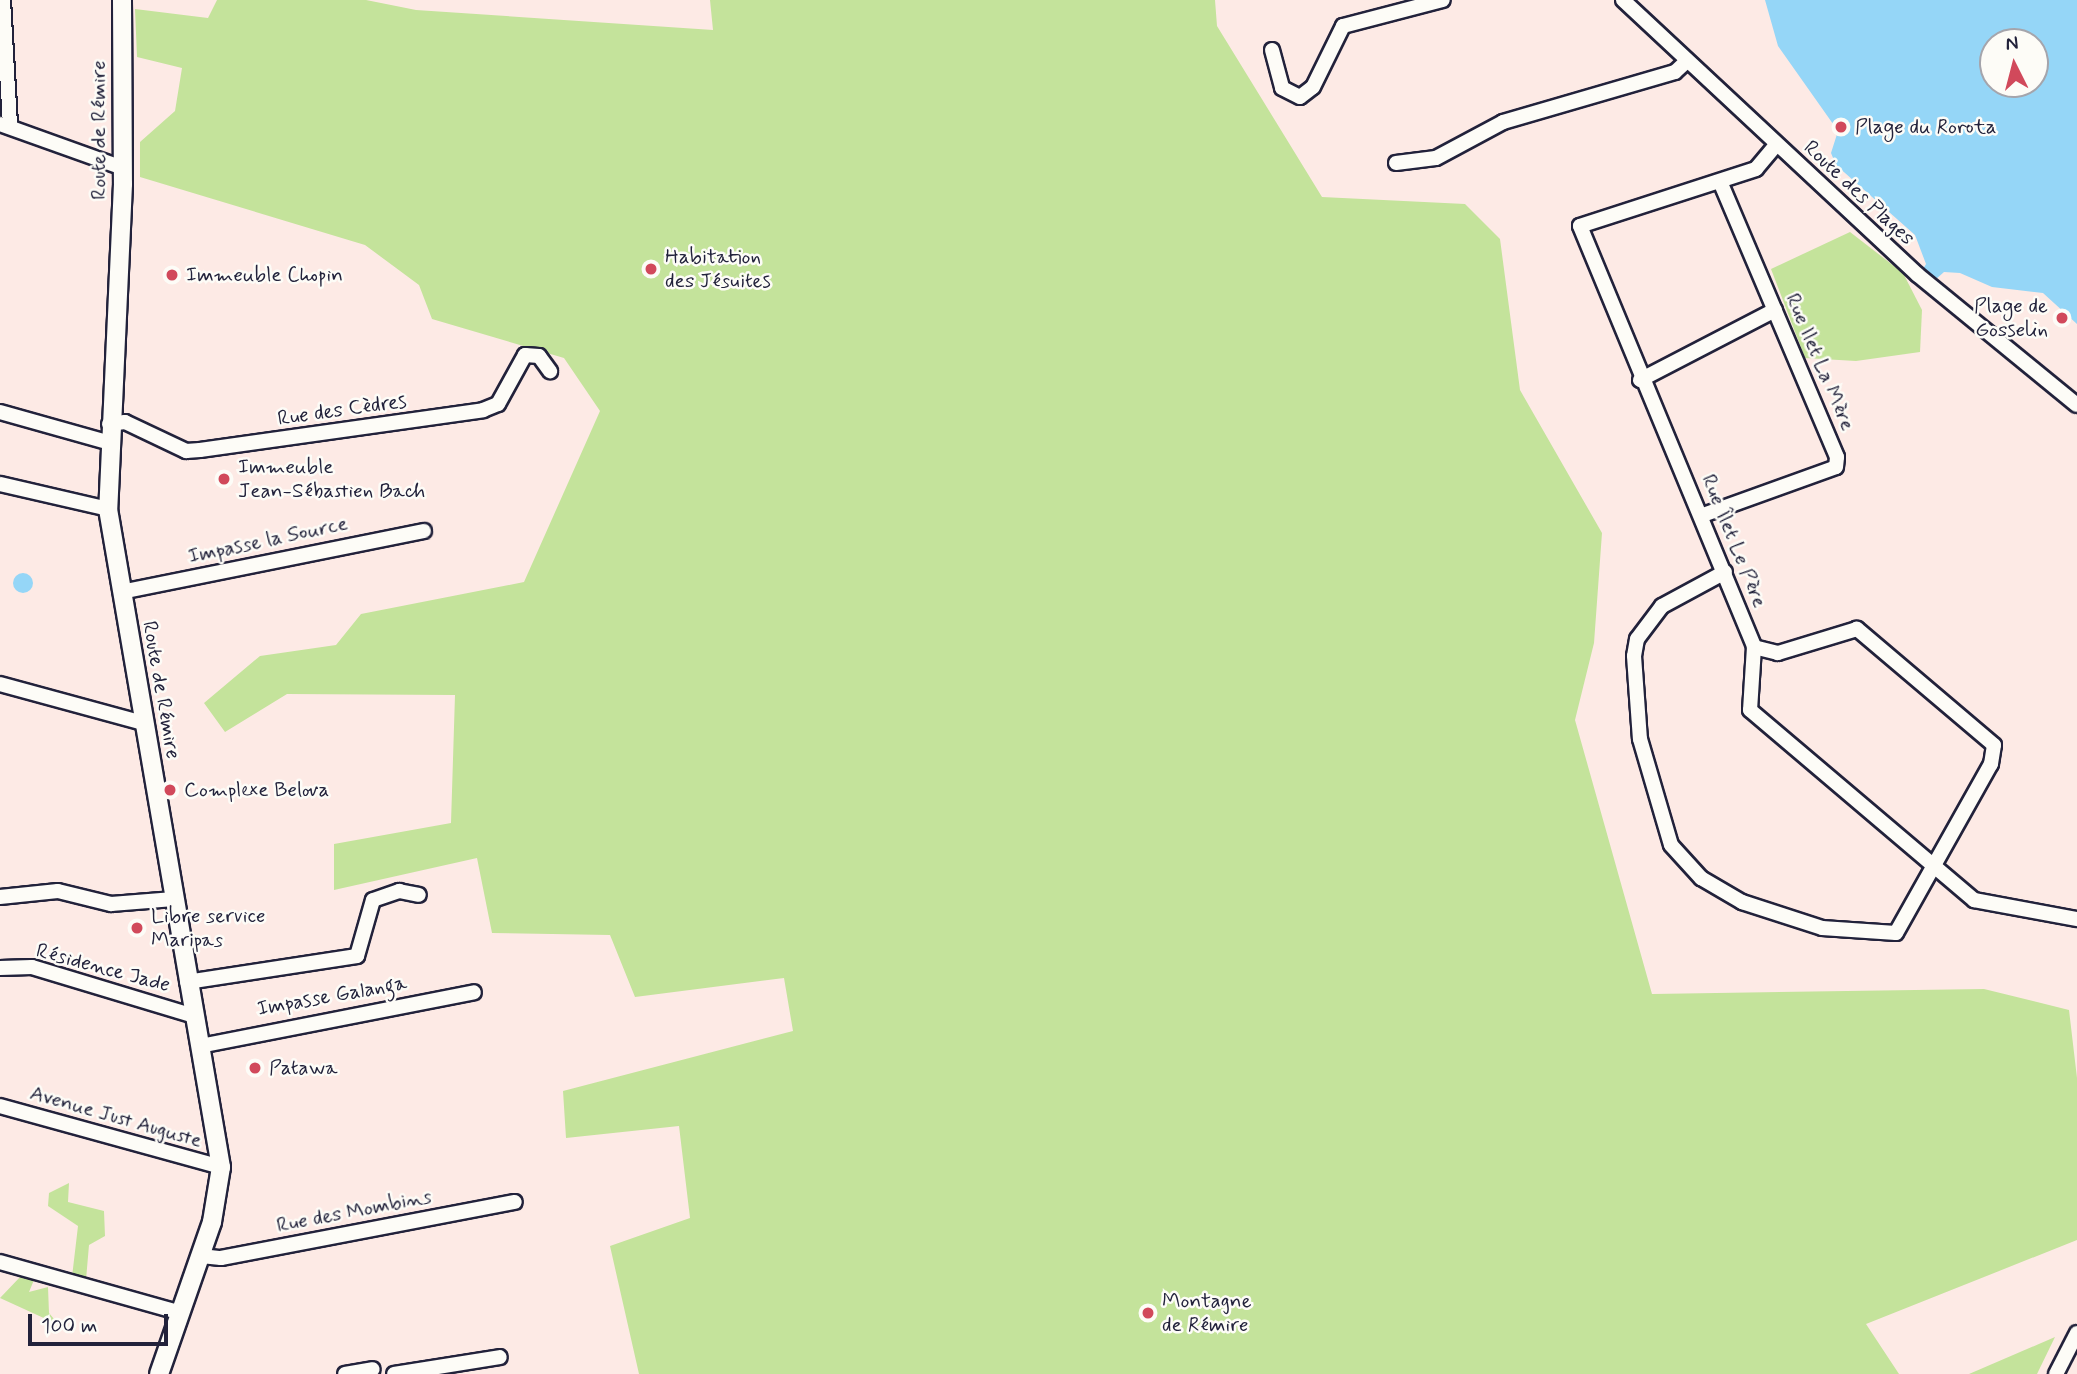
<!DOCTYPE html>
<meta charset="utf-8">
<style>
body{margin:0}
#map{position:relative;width:2077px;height:1374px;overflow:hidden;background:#fdeae5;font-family:Mynerve,sans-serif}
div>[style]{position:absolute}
.green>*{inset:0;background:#c4e39b}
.water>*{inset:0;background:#95d6f7}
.round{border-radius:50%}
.roads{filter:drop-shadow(2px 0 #22223b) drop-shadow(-2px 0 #22223b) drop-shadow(0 2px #22223b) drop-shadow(0 -2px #22223b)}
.minor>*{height:14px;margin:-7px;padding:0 7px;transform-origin:7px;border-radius:7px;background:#fdfcf7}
.major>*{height:18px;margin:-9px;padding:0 9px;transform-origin:9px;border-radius:9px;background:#fdfcf7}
.dots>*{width:19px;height:19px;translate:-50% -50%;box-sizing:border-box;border:4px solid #fdfcf7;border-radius:50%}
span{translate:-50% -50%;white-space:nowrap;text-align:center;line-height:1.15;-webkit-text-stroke:5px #fdfcf7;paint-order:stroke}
.poi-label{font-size:21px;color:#22223b}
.left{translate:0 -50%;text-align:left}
.right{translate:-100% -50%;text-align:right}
.street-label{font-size:21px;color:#22223b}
.north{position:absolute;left:1979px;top:28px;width:70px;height:70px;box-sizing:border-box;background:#fdfcf7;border:2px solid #a5a5ac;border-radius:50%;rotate:354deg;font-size:19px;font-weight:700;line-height:28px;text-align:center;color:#22223b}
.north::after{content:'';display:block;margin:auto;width:24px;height:32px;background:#d1495b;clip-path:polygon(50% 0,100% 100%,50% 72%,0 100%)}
.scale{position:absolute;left:28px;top:1314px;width:140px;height:32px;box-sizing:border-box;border:4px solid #22223b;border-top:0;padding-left:9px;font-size:21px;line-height:24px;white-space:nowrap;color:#22223b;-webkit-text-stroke:5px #fdfcf7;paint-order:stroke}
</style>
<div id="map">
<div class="green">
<div style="clip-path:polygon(217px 0,366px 0,416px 10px,713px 30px,710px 0,1215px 0,1217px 26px,1322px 197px,1465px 204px,1500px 239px,1520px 390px,1602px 533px,1594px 643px,1575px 720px,1652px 994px,1984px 989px,2069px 1010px,2077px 1078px,2077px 1240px,1866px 1324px,1899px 1374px,639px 1374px,610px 1246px,690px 1218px,679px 1126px,566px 1138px,563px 1091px,793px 1031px,784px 978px,635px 997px,610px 935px,492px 933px,477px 858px,334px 890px,334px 844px,451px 823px,455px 695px,287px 694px,225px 732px,204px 703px,260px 656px,336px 645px,361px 614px,524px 582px,600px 411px,564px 358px,432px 319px,419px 285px,365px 245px,140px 177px,140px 142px,175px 111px,182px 68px,137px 57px,135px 9px,208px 18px)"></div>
<div style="clip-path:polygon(1850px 232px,1903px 273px,1922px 310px,1920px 352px,1856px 361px,1805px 358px,1771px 269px)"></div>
<div style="clip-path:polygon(69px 1183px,68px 1202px,104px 1211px,105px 1236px,89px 1245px,86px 1280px,72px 1277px,78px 1226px,48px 1206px,49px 1193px)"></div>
<div style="clip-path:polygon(21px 1276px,34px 1280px,29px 1292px,48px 1287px,49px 1313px,59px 1325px,0 1298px)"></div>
<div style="clip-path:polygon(2055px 1337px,2037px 1374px,1969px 1374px)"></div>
</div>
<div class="water">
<div style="clip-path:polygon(evenodd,1765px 0,2077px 0,2077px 324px,2043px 293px,1992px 287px,1960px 273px,1944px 272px,1935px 280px,1922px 271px,1926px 264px,1915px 235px,1836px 165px,1831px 153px,1838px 131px,1778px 46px,1765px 0,1993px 42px,2035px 42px,2035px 84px,1993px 84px,1993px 42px)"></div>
<div class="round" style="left:13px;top:573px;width:20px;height:20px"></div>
</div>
<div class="roads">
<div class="minor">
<div style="left:3px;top:0;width:127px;rotate:86.8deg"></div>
<div style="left:1623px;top:0;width:403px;rotate:43deg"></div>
<div style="left:1918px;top:275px;width:205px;rotate:39.3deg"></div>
<div style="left:1272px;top:50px;width:39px;rotate:75deg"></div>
<div style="left:1282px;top:88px;width:20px;rotate:27deg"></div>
<div style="left:1300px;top:97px;width:16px;rotate:-38deg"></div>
<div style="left:1313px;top:87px;width:68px;rotate:-63.8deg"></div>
<div style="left:1343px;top:26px;width:103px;rotate:-14.6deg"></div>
<div style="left:0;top:124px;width:131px;rotate:19.7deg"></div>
<div style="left:1776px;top:145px;width:31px;rotate:130deg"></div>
<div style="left:1756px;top:169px;width:185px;rotate:162.1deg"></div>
<div style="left:1580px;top:226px;width:456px;rotate:67.5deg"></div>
<div style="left:1754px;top:647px;width:63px;rotate:93.6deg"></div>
<div style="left:1750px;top:710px;width:294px;rotate:40.3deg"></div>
<div style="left:1974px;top:900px;width:105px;rotate:10.5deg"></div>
<div style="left:1396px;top:163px;width:40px;rotate:-7.1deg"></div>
<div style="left:1436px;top:158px;width:76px;rotate:-28.2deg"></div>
<div style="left:1503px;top:122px;width:179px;rotate:-16.2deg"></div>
<div style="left:1675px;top:72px;width:16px;rotate:-43deg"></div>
<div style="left:1640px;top:380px;width:152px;rotate:-27.4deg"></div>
<div style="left:0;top:412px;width:111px;rotate:15.7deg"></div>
<div style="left:109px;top:424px;width:16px;rotate:-7deg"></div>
<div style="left:125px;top:422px;width:68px;rotate:25.4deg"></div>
<div style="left:186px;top:451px;width:14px;rotate:-4deg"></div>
<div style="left:200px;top:450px;width:286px;rotate:-8deg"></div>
<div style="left:483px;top:410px;width:16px;rotate:-22deg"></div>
<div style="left:498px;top:404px;width:56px;rotate:-61.1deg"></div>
<div style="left:525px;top:355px;width:14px;rotate:4deg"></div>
<div style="left:539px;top:356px;width:19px;rotate:54deg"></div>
<div style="left:0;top:484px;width:111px;rotate:13deg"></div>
<div style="left:1703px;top:515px;width:141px;rotate:-19.8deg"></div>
<div style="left:1836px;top:467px;width:10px;rotate:-84deg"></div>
<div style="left:1837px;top:457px;width:299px;rotate:-113deg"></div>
<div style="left:1725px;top:572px;width:72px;rotate:151.6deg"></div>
<div style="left:1662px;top:606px;width:41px;rotate:127.1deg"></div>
<div style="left:1637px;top:639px;width:17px;rotate:100deg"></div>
<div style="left:1634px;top:656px;width:83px;rotate:85.9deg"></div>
<div style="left:1640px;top:739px;width:110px;rotate:73.7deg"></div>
<div style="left:1671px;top:845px;width:45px;rotate:47.7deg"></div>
<div style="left:1701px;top:878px;width:48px;rotate:30.3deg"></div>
<div style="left:1742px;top:902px;width:84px;rotate:18deg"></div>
<div style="left:1822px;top:928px;width:74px;rotate:3.9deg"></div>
<div style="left:1896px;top:933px;width:194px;rotate:-60.7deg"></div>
<div style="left:1991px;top:764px;width:19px;rotate:-81deg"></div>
<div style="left:1994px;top:745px;width:180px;rotate:-139.7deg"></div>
<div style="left:1857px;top:629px;width:83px;rotate:163.1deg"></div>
<div style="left:1778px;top:653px;width:25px;rotate:-166deg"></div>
<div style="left:121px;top:592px;width:309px;rotate:-11.4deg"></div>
<div style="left:0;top:684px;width:149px;rotate:15.2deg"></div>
<div style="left:0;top:897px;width:58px;rotate:-5.9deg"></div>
<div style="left:58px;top:891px;width:55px;rotate:13.8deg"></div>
<div style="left:111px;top:904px;width:63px;rotate:-4.5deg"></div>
<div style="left:0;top:968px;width:32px;rotate:-2deg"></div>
<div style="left:32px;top:967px;width:169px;rotate:16.8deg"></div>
<div style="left:187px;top:982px;width:172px;rotate:-8.7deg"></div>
<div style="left:357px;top:956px;width:58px;rotate:-74.1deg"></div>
<div style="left:373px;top:900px;width:28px;rotate:-19deg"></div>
<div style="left:399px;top:891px;width:20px;rotate:11deg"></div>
<div style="left:200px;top:1046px;width:279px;rotate:-11.1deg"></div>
<div style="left:0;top:1106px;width:229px;rotate:15.4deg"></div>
<div style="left:201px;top:1256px;width:20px;rotate:6deg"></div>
<div style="left:221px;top:1258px;width:299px;rotate:-10.8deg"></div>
<div style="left:0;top:1262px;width:188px;rotate:15.7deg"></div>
<div style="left:345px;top:1374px;width:28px;rotate:-10deg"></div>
<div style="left:394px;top:1374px;width:107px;rotate:-9.1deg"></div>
<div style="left:2056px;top:1374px;width:46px;rotate:-62.9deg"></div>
</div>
<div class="major">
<div style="left:122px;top:0;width:184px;rotate:89.7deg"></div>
<div style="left:123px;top:184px;width:325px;rotate:92.6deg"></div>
<div style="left:108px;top:509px;width:668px;rotate:80.26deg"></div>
<div style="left:221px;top:1167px;width:56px;rotate:99.3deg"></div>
<div style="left:212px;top:1222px;width:161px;rotate:109.2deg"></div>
</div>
</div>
<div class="dots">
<div style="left:1841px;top:127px;background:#d1495b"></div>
<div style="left:651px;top:269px;background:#d1495b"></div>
<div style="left:172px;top:275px;background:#d1495b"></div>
<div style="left:2062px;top:318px;background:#d1495b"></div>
<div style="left:224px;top:479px;background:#d1495b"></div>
<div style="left:170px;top:790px;background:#d1495b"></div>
<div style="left:137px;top:928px;background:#d1495b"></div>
<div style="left:255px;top:1068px;background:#d1495b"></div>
<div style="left:1148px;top:1313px;background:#d1495b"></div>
</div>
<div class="poi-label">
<span class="left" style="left:1855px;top:127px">Plage du Rorota</span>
<span class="left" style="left:665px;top:269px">Habitation<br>des Jésuites</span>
<span class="left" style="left:186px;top:275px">Immeuble Chopin</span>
<span class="right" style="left:2048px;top:318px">Plage de<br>Gosselin</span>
<span class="left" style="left:238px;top:479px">Immeuble<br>Jean-Sébastien Bach</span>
<span class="left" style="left:184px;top:790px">Complexe Belova</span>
<span class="left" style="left:151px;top:928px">Libre service<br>Maripas</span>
<span class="left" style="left:269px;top:1068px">Patawa</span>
<span class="left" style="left:1162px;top:1313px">Montagne<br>de Rémire</span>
</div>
<div class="street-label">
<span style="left:99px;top:130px;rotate:-90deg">Route de Rémire</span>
<span style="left:1859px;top:193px;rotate:43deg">Route des Plages</span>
<span style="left:1820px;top:362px;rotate:67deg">Rue Ilet La Mère</span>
<span style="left:342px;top:410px;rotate:-8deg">Rue des Cèdres</span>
<span style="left:268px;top:540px;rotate:-12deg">Impasse la Source</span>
<span style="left:1734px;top:541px;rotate:68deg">Rue Îlet Le Père</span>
<span style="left:161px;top:690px;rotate:80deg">Route de Rémire</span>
<span style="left:103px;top:968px;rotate:15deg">Résidence Jade</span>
<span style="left:332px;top:996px;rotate:-10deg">Impasse Galanga</span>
<span style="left:116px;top:1117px;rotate:16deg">Avenue Just Auguste</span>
<span style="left:354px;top:1211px;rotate:-11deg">Rue des Mombins</span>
</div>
<div class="north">N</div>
<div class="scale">100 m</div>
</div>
